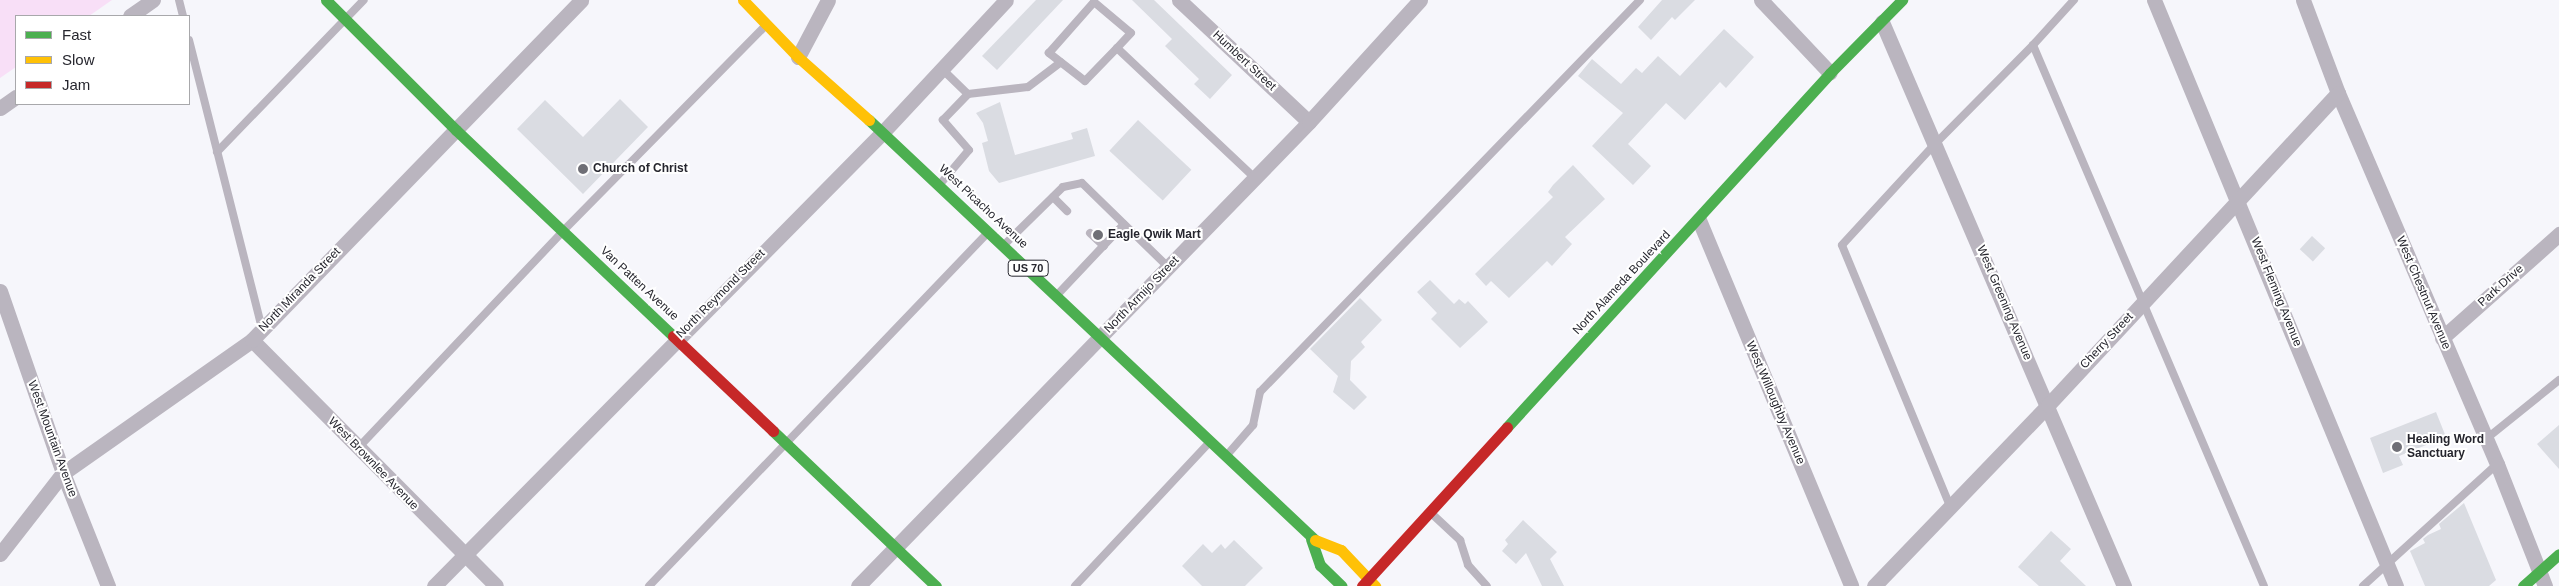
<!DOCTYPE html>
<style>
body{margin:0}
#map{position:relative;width:2559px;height:586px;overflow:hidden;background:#f6f6fb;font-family:Arial,sans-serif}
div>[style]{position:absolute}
.green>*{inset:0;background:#f8dff7}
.building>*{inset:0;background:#dadce2;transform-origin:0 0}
.lane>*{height:8px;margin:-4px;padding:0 4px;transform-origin:4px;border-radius:4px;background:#bab5bf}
.street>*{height:15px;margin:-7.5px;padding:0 7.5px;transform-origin:7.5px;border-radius:7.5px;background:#bab5bf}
.fast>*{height:11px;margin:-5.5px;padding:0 5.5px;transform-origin:5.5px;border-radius:5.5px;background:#4caf50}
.slow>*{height:11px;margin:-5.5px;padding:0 5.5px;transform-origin:5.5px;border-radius:5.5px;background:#ffc107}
.jam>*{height:11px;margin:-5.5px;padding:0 5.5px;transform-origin:5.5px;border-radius:5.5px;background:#c62828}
.dots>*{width:14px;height:14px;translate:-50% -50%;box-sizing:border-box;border:2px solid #fff;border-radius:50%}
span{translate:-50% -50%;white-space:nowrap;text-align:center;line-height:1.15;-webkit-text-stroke:4px #fff;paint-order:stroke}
.shield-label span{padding:1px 4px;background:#fff;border:1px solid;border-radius:4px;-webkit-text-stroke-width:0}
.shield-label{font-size:11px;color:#26262e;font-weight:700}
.street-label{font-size:12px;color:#26262e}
.poi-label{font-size:12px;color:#26262e;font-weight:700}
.left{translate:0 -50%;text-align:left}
.legend{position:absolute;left:15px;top:15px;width:175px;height:90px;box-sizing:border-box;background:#fff;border:1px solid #a8a8ab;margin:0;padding:6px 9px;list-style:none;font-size:15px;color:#26262e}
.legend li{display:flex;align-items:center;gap:10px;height:25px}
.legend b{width:25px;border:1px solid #a8a8ab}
</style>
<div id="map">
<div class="green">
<div style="clip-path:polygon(0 0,112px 0,89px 16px,16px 16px,16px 67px,0 78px)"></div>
</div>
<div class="building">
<div style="clip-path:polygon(1036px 0,1063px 0,997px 70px,982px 56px)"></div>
<div style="clip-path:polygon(1132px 0,1154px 0,1232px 75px,1210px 99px,1194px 84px,1199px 79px,1165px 46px,1172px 39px)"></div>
<div style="clip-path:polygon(1662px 0,1695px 0,1675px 20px,1672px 17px,1651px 40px,1638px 27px)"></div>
<div style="clip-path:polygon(1724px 29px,1754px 57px,1726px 88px,1720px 82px,1685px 120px,1666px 103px,1628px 144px,1651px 166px,1633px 185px,1592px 146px,1623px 113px,1578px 76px,1592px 59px,1621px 84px,1636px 68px,1642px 73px,1658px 56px,1680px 76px)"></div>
<div style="clip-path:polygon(620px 99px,648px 127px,583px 194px,517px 129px,545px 100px,583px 137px)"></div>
<div style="clip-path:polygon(1000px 102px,1015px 155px,1073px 139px,1071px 133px,1087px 128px,1095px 156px,999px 183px,989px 171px,982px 143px,988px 141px,983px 123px,976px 113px)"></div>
<div style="left:1138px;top:120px;width:73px;height:42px;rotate:43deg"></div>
<div style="clip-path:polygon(1573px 165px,1605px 199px,1565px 237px,1572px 244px,1552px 266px,1547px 261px,1509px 298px,1491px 281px,1486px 286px,1475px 274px,1553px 197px,1548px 192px,1553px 185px)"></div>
<div style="left:2312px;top:236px;width:18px;height:18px;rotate:43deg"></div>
<div style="clip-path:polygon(1430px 280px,1454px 304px,1459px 299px,1465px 304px,1468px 301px,1488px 322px,1460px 348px,1431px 319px,1437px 313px,1417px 292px)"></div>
<div style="clip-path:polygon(1360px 298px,1382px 320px,1361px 342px,1365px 347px,1351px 361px,1350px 380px,1367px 397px,1354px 410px,1333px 392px,1338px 376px,1310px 349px)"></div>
<div style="clip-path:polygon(2436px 412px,2446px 437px,2399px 456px,2403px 465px,2383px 473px,2370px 438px)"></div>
<div style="clip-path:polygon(2559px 425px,2559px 469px,2537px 444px)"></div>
<div style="clip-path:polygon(2464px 503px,2496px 580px,2489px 586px,2425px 586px,2410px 551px,2425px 543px,2423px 539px,2428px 535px,2441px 529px,2439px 524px)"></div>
<div style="clip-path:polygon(1523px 520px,1557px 552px,1550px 559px,1564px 586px,1542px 586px,1526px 553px,1516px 564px,1502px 551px,1508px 544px,1505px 540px)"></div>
<div style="clip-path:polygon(2051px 531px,2071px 549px,2060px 561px,2086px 586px,2039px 586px,2018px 567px)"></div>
<div style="clip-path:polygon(1234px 540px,1263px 568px,1245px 586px,1202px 586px,1182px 566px,1203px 544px,1212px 553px,1221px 544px,1225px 549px)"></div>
</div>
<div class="lane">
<div style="left:179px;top:0;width:16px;rotate:76deg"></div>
<div style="left:189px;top:40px;width:298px;rotate:75.8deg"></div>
<div style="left:2033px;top:45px;width:61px;rotate:-47.7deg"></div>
<div style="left:1117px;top:48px;width:46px;rotate:134.1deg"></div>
<div style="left:1085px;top:81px;width:46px;rotate:-142.1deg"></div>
<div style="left:1049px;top:53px;width:68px;rotate:-48.6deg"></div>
<div style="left:1094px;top:2px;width:48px;rotate:40deg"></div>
<div style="left:1131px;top:33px;width:21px;rotate:133deg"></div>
<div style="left:1117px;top:48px;width:190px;rotate:43.3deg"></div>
<div style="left:942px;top:69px;width:36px;rotate:44deg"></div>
<div style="left:968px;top:94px;width:60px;rotate:-6.7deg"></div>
<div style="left:1028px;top:87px;width:41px;rotate:-37.1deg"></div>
<div style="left:217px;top:152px;width:211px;rotate:-46deg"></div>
<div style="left:941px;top:183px;width:43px;rotate:-49.7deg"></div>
<div style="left:969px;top:150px;width:40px;rotate:-131deg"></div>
<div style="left:943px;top:120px;width:36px;rotate:-46deg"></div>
<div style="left:1053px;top:197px;width:20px;rotate:45deg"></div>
<div style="left:1090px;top:233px;width:19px;rotate:43deg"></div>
<div style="left:1005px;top:244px;width:81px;rotate:-44.5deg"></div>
<div style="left:1063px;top:187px;width:19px;rotate:-12deg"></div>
<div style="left:1082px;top:183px;width:122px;rotate:44.3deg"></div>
<div style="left:1058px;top:294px;width:96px;rotate:-46.7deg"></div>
<div style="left:2486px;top:439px;width:94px;rotate:-38.9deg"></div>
<div style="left:358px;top:448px;width:299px;rotate:-46.6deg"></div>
<div style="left:563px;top:231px;width:286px;rotate:-45.4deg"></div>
<div style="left:1227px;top:455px;width:40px;rotate:-49deg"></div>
<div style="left:1253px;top:425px;width:34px;rotate:-78deg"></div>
<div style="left:1260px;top:392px;width:546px;rotate:-45.89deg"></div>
<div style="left:1950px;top:506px;width:282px;rotate:-112.5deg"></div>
<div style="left:1842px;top:245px;width:137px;rotate:-47.4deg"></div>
<div style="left:1935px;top:144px;width:139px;rotate:-45.3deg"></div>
<div style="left:2033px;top:45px;width:588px;rotate:66.88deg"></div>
<div style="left:1431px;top:513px;width:40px;rotate:43deg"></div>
<div style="left:1460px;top:540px;width:26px;rotate:72deg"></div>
<div style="left:1468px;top:565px;width:28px;rotate:48deg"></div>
<div style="left:649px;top:586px;width:489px;rotate:-46.2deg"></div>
<div style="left:1075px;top:586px;width:196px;rotate:-46.9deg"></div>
<div style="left:2363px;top:586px;width:181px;rotate:-42.3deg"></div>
</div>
<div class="street">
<div style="left:1179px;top:0;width:178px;rotate:43.2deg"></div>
<div style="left:1761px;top:0;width:100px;rotate:46.6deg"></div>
<div style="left:2154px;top:0;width:634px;rotate:67.56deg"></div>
<div style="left:2303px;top:0;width:99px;rotate:69.4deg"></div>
<div style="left:2338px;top:93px;width:404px;rotate:66.8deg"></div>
<div style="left:2497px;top:464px;width:131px;rotate:68.5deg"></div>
<div style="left:130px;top:16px;width:28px;rotate:-35deg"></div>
<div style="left:1882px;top:22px;width:614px;rotate:66.78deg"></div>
<div style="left:798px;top:57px;width:64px;rotate:-62.2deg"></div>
<div style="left:0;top:108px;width:19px;rotate:-35deg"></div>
<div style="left:1699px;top:220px;width:396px;rotate:67.4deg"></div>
<div style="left:0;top:291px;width:193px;rotate:70.9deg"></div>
<div style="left:63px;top:473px;width:122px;rotate:68.3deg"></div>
<div style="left:2442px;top:338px;width:157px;rotate:-41.6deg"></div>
<div style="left:252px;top:340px;width:346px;rotate:45.2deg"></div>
<div style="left:0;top:554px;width:103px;rotate:-52.1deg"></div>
<div style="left:63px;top:473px;width:231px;rotate:-35.1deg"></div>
<div style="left:252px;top:340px;width:473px;rotate:-45.9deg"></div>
<div style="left:434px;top:586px;width:639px;rotate:-45.32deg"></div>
<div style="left:883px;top:132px;width:180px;rotate:-47deg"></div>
<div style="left:858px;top:586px;width:647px;rotate:-45.81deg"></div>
<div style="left:1309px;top:122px;width:165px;rotate:-47.7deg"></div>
<div style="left:1874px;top:586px;width:251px;rotate:-46.1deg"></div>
<div style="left:2048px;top:405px;width:426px;rotate:-47.1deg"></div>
</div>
<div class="fast">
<div style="left:326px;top:0;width:184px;rotate:45deg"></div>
<div style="left:456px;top:130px;width:299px;rotate:43.5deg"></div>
<div style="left:869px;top:120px;width:613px;rotate:43.28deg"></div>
<div style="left:1507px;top:427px;width:479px;rotate:-47.6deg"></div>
<div style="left:1830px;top:73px;width:103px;rotate:-45.4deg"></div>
<div style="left:773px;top:431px;width:225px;rotate:43.6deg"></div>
<div style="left:1311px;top:539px;width:28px;rotate:71deg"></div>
<div style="left:1320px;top:565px;width:30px;rotate:44deg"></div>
<div style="left:2523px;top:586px;width:48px;rotate:-41.6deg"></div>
</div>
<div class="slow">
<div style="left:743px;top:0;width:79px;rotate:46deg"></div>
<div style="left:798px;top:57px;width:95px;rotate:41.6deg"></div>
<div style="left:1315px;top:540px;width:28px;rotate:21deg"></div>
<div style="left:1341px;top:550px;width:50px;rotate:46.6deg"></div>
</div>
<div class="jam">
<div style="left:673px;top:336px;width:138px;rotate:43.5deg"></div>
<div style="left:1362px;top:586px;width:215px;rotate:-47.6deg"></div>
</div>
<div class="dots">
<div style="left:583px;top:169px;background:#6f6f76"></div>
<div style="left:1098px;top:235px;background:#6f6f76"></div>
<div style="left:2397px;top:447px;background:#6f6f76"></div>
</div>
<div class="shield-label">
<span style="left:1028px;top:268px">US 70</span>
</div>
<div class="street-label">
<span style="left:1244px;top:61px;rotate:43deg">Humbert Street</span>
<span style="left:983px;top:207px;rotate:43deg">West Picacho Avenue</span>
<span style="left:1622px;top:283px;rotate:-47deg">North Alameda Boulevard</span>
<span style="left:639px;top:284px;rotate:43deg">Van Patten Avenue</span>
<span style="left:2501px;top:286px;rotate:-42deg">Park Drive</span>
<span style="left:300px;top:290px;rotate:-46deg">North Miranda Street</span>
<span style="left:2276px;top:292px;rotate:68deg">West Fleming Avenue</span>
<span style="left:2423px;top:293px;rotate:67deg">West Chestnut Avenue</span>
<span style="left:721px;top:294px;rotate:-45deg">North Reymond Street</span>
<span style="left:1142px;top:295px;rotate:-46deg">North Armijo Street</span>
<span style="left:2004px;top:303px;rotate:67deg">West Greening Avenue</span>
<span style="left:2107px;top:341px;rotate:-47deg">Cherry Street</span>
<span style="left:1775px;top:403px;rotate:67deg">West Willoughby Avenue</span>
<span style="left:52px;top:439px;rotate:70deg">West Mountain Avenue</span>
<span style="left:373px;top:464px;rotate:46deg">West Brownlee Avenue</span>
</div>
<div class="poi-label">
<span class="left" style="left:593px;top:169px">Church of Christ</span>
<span class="left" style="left:1108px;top:235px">Eagle Qwik Mart</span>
<span class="left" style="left:2407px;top:447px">Healing Word<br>Sanctuary</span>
</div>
<ul class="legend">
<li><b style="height:6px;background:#4caf50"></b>Fast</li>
<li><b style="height:6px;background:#ffc107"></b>Slow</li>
<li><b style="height:6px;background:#c62828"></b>Jam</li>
</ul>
</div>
